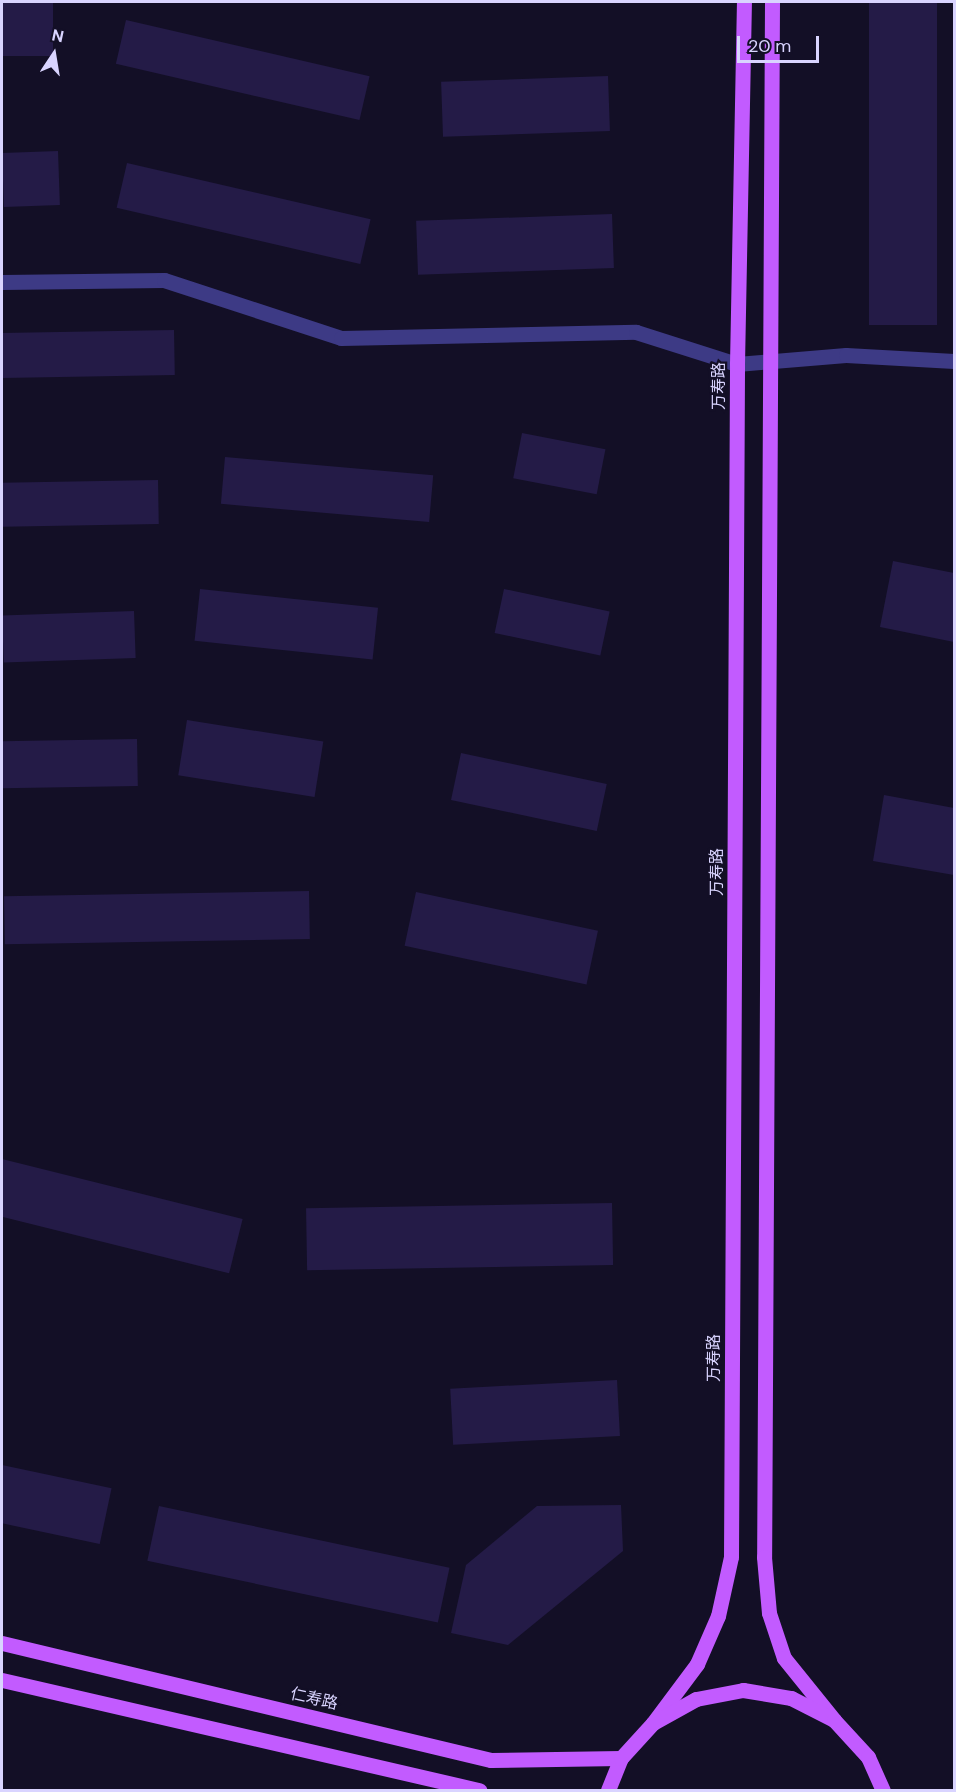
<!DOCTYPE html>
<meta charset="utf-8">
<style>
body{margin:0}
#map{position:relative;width:956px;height:1792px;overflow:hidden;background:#130f26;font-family:"DM Sans","Noto Sans SC",sans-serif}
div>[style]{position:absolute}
.building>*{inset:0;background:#241b47;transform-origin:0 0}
.minor>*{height:15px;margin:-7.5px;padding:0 7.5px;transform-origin:7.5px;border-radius:7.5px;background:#3d3a85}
.major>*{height:15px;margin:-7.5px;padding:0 7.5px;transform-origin:7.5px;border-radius:7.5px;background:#c25bff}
span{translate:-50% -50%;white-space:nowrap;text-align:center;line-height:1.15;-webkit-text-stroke:4.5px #130f26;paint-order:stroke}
.street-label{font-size:16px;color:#d9d4ff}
.frame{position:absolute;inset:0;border:3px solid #d9d4ff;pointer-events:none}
.north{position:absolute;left:24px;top:24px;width:60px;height:60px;-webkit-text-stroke:4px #130f26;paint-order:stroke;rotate:12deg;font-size:16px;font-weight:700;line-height:24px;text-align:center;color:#d9d4ff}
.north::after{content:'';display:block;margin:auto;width:21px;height:27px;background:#d9d4ff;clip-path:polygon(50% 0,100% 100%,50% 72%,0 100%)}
.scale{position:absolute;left:737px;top:36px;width:82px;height:27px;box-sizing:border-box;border:3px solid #d9d4ff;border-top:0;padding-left:8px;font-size:18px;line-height:21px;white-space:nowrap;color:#d9d4ff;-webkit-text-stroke:4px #130f26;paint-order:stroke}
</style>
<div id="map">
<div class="building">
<div style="left:2px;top:2px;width:51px;height:54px"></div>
<div style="left:869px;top:2px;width:68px;height:323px"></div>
<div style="left:126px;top:20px;width:250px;height:45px;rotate:13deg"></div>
<div style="left:608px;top:76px;width:55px;height:167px;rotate:88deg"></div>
<div style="left:58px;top:151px;width:54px;height:56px;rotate:88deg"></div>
<div style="left:127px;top:163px;width:250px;height:46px;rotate:13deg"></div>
<div style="left:612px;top:214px;width:54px;height:196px;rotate:88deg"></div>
<div style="left:174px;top:330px;width:45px;height:172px;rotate:89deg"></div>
<div style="left:522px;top:433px;width:85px;height:46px;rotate:11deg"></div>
<div style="left:225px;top:457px;width:209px;height:47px;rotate:5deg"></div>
<div style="left:158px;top:480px;width:44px;height:156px;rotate:89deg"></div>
<div style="clip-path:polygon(893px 561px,954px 573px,954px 642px,880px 627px)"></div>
<div style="left:200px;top:589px;width:179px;height:52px;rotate:6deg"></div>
<div style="left:504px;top:589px;width:108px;height:45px;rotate:12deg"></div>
<div style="left:134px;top:611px;width:47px;height:132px;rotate:88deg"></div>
<div style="left:187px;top:720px;width:138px;height:56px;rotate:9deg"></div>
<div style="left:137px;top:739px;width:47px;height:135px;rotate:89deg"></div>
<div style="left:461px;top:753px;width:149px;height:48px;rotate:12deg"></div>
<div style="clip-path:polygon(884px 795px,954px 808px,954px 875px,873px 861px)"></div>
<div style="left:309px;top:891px;width:48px;height:305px;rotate:89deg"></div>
<div style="left:416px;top:892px;width:186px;height:55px;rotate:12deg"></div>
<div style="left:2px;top:1159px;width:248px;height:56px;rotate:14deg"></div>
<div style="left:612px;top:1203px;width:62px;height:306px;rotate:89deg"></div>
<div style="left:617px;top:1380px;width:56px;height:167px;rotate:87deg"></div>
<div style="left:2px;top:1465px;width:112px;height:57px;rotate:12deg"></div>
<div style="clip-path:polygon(621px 1505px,623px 1551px,508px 1645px,451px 1633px,466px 1565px,537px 1506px)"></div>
<div style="left:159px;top:1506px;width:297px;height:56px;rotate:12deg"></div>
</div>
<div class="minor">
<div style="left:2px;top:282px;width:162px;rotate:-0.7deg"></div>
<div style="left:164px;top:280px;width:186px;rotate:18.1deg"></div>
<div style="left:341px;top:338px;width:295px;rotate:-1.2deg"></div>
<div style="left:636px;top:332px;width:106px;rotate:17.6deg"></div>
<div style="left:737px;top:364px;width:109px;rotate:-4.7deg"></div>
<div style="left:846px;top:355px;width:108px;rotate:3.2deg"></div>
</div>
<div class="major">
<div style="left:772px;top:2px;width:1555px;rotate:90.29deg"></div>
<div style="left:764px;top:1557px;width:56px;rotate:84.9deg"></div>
<div style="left:769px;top:1613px;width:47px;rotate:71.6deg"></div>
<div style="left:784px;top:1658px;width:80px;rotate:51.1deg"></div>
<div style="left:2px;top:1643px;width:503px;rotate:13.46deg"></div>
<div style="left:491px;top:1760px;width:130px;rotate:-0.9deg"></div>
<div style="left:2px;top:1680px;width:490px;rotate:13deg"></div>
<div style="left:653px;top:1723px;width:74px;rotate:-53.3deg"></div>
<div style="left:697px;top:1664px;width:52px;rotate:-66.4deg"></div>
<div style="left:718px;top:1616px;width:60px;rotate:-77.6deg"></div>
<div style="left:731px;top:1557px;width:1193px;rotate:-89.71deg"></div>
<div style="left:737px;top:364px;width:362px;rotate:-88.9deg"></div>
<div style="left:608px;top:1790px;width:35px;rotate:-68deg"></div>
<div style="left:621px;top:1758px;width:47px;rotate:-47.6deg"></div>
<div style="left:653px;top:1723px;width:49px;rotate:-29.2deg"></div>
<div style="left:696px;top:1699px;width:48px;rotate:-10.8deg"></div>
<div style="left:743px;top:1690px;width:49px;rotate:9.5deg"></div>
<div style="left:791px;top:1698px;width:48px;rotate:27.1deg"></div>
<div style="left:834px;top:1720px;width:50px;rotate:47.4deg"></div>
<div style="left:868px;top:1757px;width:36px;rotate:66deg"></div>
</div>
<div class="street-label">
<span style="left:719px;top:386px;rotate:-90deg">万寿路</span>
<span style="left:717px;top:872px;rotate:-90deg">万寿路</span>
<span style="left:714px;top:1358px;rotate:-90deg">万寿路</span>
<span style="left:314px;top:1699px;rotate:13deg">仁寿路</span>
</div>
<div class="frame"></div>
<div class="north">N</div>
<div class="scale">20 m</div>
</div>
